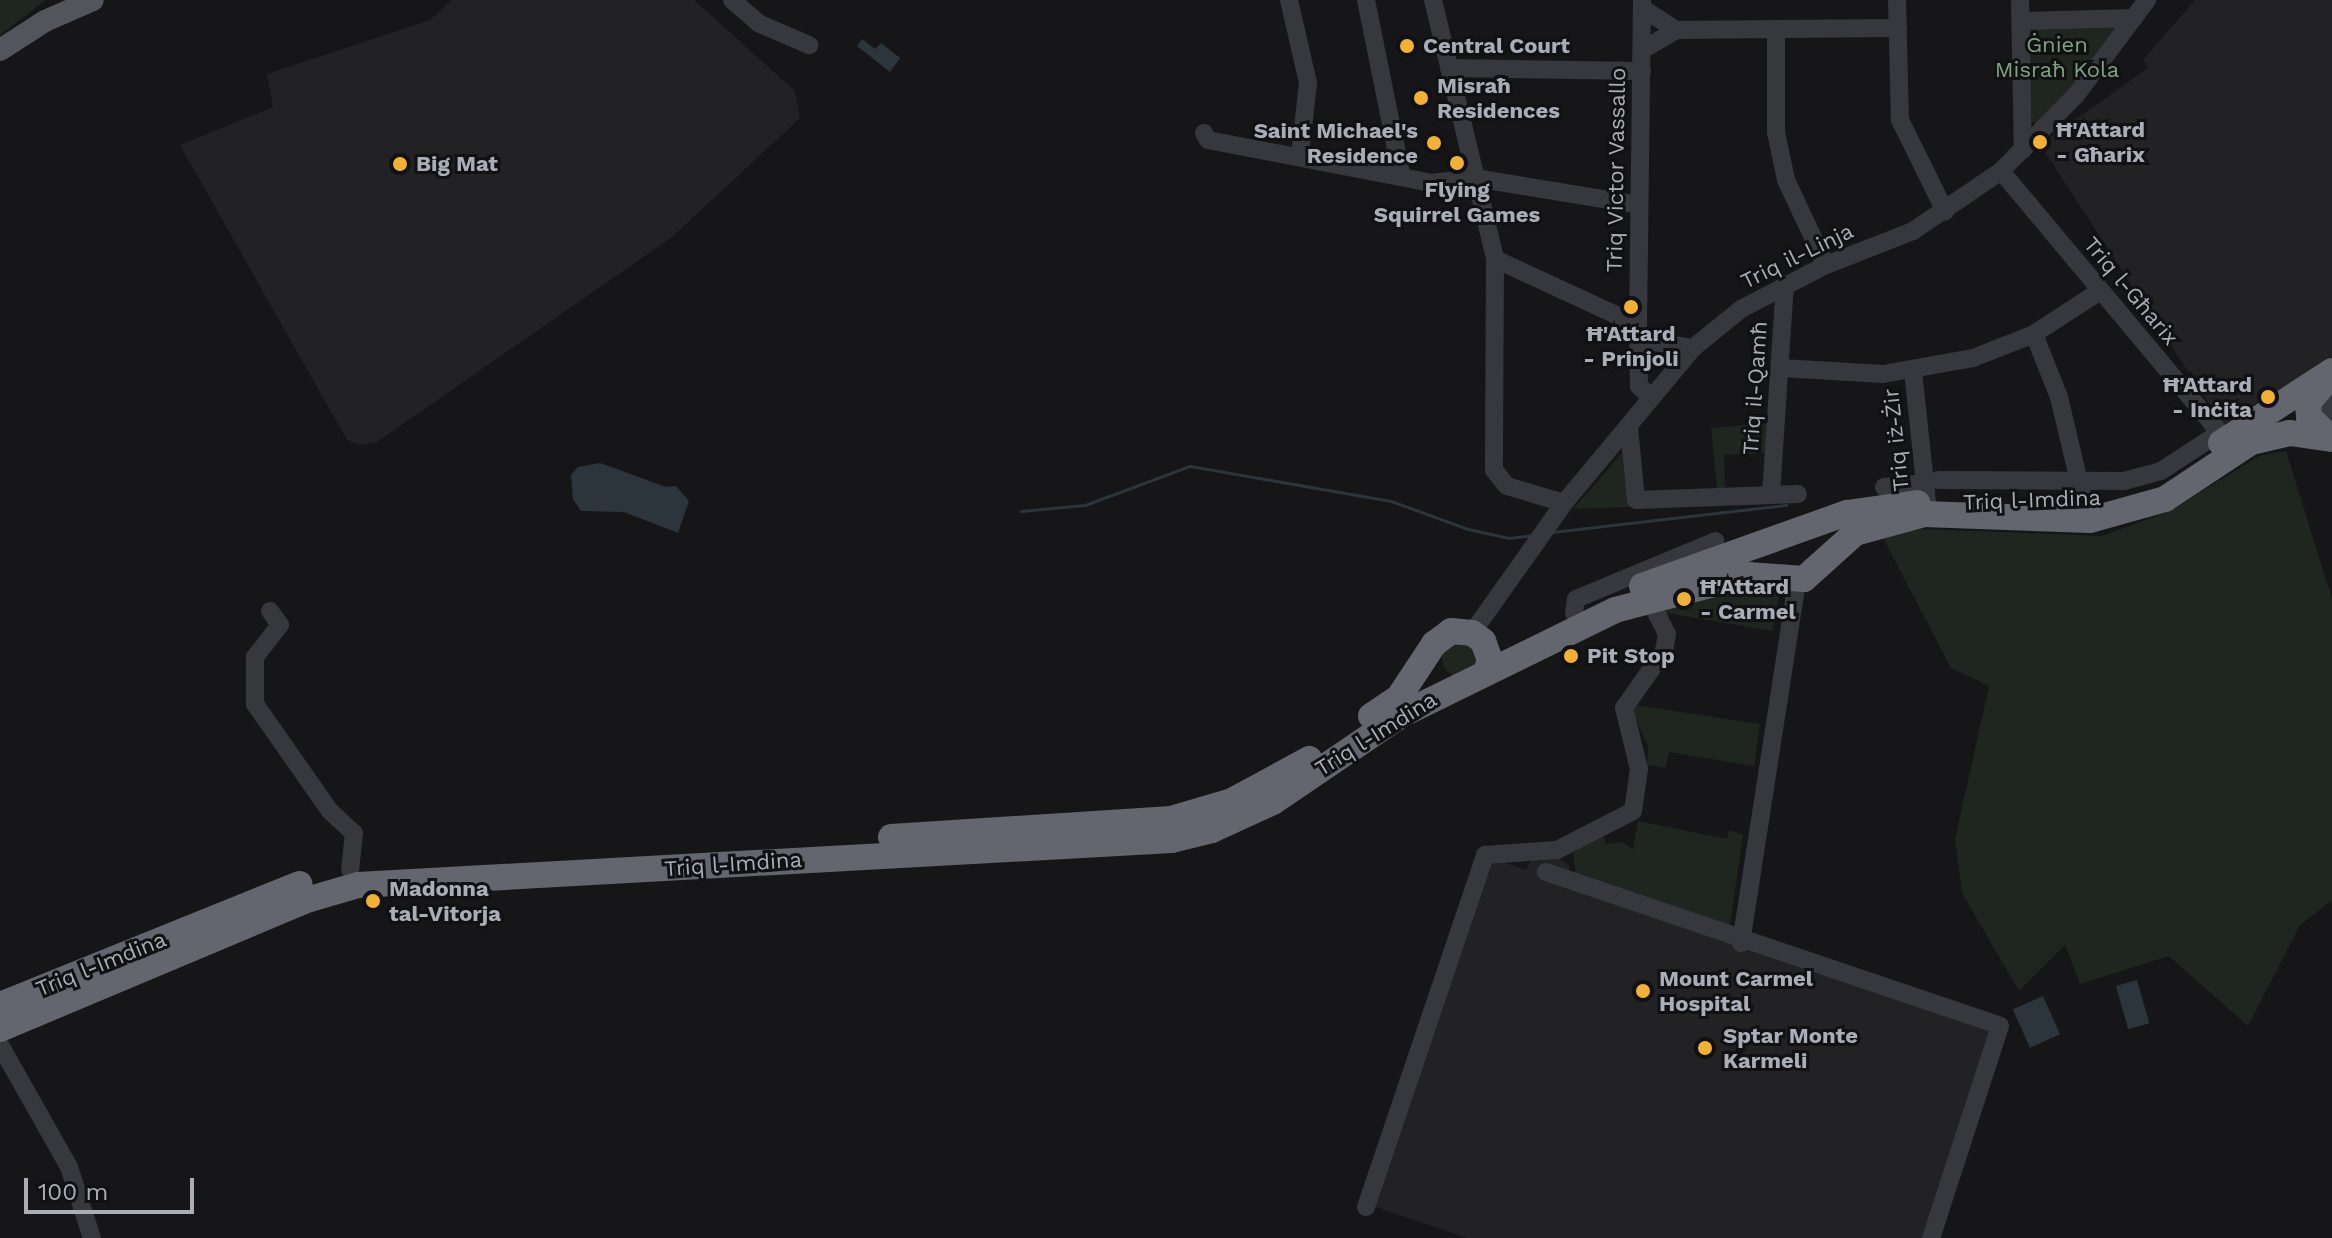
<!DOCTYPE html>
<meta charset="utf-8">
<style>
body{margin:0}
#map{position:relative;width:2332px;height:1238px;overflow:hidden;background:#161618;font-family:"Work Sans",sans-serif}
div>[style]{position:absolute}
.built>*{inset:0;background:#222225}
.green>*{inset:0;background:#1e261f}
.round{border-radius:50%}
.water>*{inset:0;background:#2c353c;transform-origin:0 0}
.stream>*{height:3px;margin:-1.5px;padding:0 1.5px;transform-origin:1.5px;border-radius:1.5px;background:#2c353c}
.minor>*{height:18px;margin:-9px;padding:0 9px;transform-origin:9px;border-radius:9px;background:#37383d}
.major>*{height:22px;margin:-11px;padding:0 11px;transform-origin:11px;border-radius:11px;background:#53555c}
.highway>*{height:26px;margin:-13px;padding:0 13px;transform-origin:13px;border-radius:13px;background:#63666e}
.dots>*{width:22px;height:22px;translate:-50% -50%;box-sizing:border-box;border:4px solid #111113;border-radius:50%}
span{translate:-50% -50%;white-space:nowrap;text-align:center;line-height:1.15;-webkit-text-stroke:6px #111113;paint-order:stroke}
.park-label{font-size:22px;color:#7fa381}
.poi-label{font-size:22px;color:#a8adb8;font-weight:700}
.left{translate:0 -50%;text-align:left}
.right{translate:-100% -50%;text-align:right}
.street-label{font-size:22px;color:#a8adb8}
.scale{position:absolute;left:24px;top:1178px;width:170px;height:36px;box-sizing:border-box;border:4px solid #a8adb8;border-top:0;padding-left:10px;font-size:24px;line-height:28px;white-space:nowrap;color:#a8adb8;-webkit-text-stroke:6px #111113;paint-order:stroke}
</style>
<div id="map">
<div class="built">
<div style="clip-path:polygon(452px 0,694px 0,795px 91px,800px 118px,672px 237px,377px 442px,360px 445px,347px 440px,180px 145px,273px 107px,267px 74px,430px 20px)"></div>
<div style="clip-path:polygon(2195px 0,2332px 0,2332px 356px,2223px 425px,2045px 152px,2044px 142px,2148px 68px,2143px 60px)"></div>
<div style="clip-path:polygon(1488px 857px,1526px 870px,1531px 860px,1559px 858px,1570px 866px,1566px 883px,1994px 1028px,1925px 1238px,1467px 1238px,1370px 1205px)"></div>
</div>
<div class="green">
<div style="clip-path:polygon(0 0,46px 0,0 35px)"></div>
<div style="clip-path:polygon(2115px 27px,2059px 103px,2037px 124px,2029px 121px,2028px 28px)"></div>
<div style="clip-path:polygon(1773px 423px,1769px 453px,1724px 455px,1725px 488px,1717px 488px,1711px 428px)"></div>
<div style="clip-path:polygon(1624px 451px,1630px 507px,1573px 509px)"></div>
<div style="clip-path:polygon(2286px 451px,2332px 599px,2332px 900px,2300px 925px,2248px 1026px,2169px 956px,2080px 984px,2065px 945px,2019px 991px,1962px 893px,1955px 839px,1989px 686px,1951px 668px,1882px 536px,1921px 529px,2102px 536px,2170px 511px,2259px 456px)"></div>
<div style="clip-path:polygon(1752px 586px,1780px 593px,1772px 631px,1661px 612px,1666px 605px)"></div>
<div class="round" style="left:1442px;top:642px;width:34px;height:34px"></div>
<div style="clip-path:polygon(1629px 704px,1760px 724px,1754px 766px,1669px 752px,1665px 768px,1647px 765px,1648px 747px)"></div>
<div style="clip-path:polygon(1638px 821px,1727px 839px,1729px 830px,1743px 835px,1730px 925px,1576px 875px,1572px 846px,1602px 831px,1606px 844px,1622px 842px,1633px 849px)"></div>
</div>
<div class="water">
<div style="clip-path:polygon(862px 39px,875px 49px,881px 43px,900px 58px,890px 72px,857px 46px)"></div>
<div style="clip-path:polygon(600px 463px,666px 487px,676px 486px,689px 501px,678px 533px,624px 512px,581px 511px,573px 499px,571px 475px,578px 467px)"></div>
<div style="left:2137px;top:980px;width:45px;height:22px;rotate:74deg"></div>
<div style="left:2043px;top:996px;width:42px;height:33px;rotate:66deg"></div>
</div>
<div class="stream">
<div style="left:1021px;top:511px;width:64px;rotate:-5.4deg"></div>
<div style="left:1085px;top:505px;width:112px;rotate:-20.4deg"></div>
<div style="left:1190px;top:466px;width:204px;rotate:9.9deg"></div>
<div style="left:1391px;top:501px;width:82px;rotate:20deg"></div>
<div style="left:1468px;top:529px;width:42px;rotate:12.4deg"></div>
<div style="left:1509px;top:538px;width:23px;rotate:-7deg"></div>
<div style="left:1552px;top:532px;width:236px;rotate:-6.6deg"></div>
</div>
<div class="minor">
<div style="left:732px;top:0;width:35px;rotate:41deg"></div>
<div style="left:758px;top:23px;width:56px;rotate:23.3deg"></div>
<div style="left:1289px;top:0;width:85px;rotate:77.1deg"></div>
<div style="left:1308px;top:83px;width:71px;rotate:96.4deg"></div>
<div style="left:1366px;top:0;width:177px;rotate:78.6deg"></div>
<div style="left:1433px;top:0;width:266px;rotate:76.5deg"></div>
<div style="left:1495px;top:259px;width:211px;rotate:90.3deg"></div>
<div style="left:1494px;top:470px;width:21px;rotate:51deg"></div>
<div style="left:1507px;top:486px;width:59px;rotate:16.6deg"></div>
<div style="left:1642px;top:0;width:325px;rotate:90.7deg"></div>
<div style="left:1638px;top:325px;width:61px;rotate:89.1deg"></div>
<div style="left:1639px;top:386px;width:16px;rotate:43deg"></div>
<div style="left:1897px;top:0;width:120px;rotate:88.6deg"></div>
<div style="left:1900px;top:120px;width:102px;rotate:63.7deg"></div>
<div style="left:2020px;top:0;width:150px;rotate:88.9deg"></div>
<div style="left:1642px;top:8px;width:40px;rotate:32.9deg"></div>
<div style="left:2021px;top:21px;width:113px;rotate:-1.5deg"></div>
<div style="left:1776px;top:30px;width:102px;rotate:90deg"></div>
<div style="left:1776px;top:132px;width:49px;rotate:78.2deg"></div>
<div style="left:1786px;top:180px;width:94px;rotate:64.8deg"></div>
<div style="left:1642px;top:50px;width:39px;rotate:-30deg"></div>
<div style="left:1676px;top:30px;width:222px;rotate:-0.5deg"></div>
<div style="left:1449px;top:68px;width:193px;rotate:0.9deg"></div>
<div style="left:1204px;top:133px;width:8px;rotate:60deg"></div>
<div style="left:1208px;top:140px;width:227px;rotate:10.9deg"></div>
<div style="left:1431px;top:183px;width:44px;rotate:-6.5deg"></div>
<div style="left:1475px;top:178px;width:166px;rotate:9.3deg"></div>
<div style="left:2001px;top:171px;width:351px;rotate:50.1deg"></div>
<div style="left:1495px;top:259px;width:157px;rotate:24.8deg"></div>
<div style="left:2034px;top:334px;width:68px;rotate:68.4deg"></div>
<div style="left:2059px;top:397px;width:109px;rotate:76.7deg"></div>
<div style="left:1642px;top:340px;width:52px;rotate:8.9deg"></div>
<div style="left:1782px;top:368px;width:101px;rotate:3.4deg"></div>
<div style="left:1883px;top:374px;width:91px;rotate:-10.1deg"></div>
<div style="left:1973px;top:358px;width:66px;rotate:-21.5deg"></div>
<div style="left:2034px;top:334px;width:79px;rotate:-33.1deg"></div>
<div style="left:1913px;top:371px;width:133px;rotate:83.9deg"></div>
<div style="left:2328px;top:382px;width:25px;rotate:99deg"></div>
<div style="left:2324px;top:407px;width:12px;rotate:48deg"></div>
<div style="left:1629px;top:427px;width:73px;rotate:84.5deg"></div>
<div style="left:1636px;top:500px;width:162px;rotate:-2.1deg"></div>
<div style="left:1938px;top:480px;width:186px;rotate:0.3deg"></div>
<div style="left:2124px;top:481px;width:38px;rotate:-15deg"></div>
<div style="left:2161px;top:471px;width:69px;rotate:-33.2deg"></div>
<div style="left:1884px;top:487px;width:42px;rotate:-5.4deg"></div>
<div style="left:1771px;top:494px;width:210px;rotate:-86.2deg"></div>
<div style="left:270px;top:611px;width:17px;rotate:54deg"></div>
<div style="left:280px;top:625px;width:41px;rotate:128deg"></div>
<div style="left:255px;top:657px;width:47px;rotate:90deg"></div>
<div style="left:255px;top:704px;width:131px;rotate:55deg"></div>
<div style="left:330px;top:811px;width:33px;rotate:43deg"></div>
<div style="left:354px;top:833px;width:37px;rotate:96deg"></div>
<div style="left:1574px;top:613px;width:14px;rotate:-82deg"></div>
<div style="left:1576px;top:599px;width:151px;rotate:-22.6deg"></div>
<div style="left:1472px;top:633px;width:159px;rotate:-54.7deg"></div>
<div style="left:1564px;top:503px;width:202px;rotate:-50.2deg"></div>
<div style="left:1693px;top:348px;width:62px;rotate:-39.1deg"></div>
<div style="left:1741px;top:309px;width:96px;rotate:-27.4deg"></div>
<div style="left:1826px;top:265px;width:93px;rotate:-21.3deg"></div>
<div style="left:1913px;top:231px;width:107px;rotate:-34.3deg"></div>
<div style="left:2001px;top:171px;width:107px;rotate:-45.4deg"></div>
<div style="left:2076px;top:95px;width:119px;rotate:-53.2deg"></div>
<div style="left:1546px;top:872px;width:479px;rotate:18.7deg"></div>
<div style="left:2000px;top:1026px;width:223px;rotate:108deg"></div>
<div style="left:1741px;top:943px;width:366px;rotate:-81.2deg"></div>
<div style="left:0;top:1045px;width:140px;rotate:60.5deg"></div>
<div style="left:69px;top:1167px;width:75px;rotate:72.1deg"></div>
<div style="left:1366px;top:1207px;width:372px;rotate:-71.3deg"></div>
<div style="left:1485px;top:855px;width:72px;rotate:-4deg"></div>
<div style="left:1557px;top:850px;width:85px;rotate:-27.2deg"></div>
<div style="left:1633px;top:811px;width:42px;rotate:-81.9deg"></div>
<div style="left:1639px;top:769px;width:63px;rotate:-103.8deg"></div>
<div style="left:1624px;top:708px;width:70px;rotate:-54.9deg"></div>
<div style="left:1664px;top:651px;width:17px;rotate:-80deg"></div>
<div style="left:1667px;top:634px;width:39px;rotate:-117deg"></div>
</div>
<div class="major">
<div style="left:0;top:50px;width:54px;rotate:-32.8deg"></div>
<div style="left:45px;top:21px;width:52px;rotate:-23.6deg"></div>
</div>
<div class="highway">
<div style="left:2328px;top:379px;width:31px;rotate:130deg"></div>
<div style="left:2308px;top:403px;width:14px;rotate:86deg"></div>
<div style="left:2309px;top:417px;width:30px;rotate:45deg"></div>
<div style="left:2221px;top:443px;width:132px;rotate:-33deg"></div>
<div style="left:1642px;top:586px;width:218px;rotate:-19.6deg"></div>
<div style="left:1847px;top:513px;width:71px;rotate:-8.1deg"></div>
<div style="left:1371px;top:716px;width:34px;rotate:-34deg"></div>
<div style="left:1399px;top:697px;width:64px;rotate:-56.6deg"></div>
<div style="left:1434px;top:644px;width:21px;rotate:-37deg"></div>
<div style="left:1451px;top:631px;width:21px;rotate:5deg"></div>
<div style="left:1472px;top:633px;width:14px;rotate:36deg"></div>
<div style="left:1483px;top:641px;width:20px;rotate:70deg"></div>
<div style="left:1490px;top:660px;width:9px;rotate:108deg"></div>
<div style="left:891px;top:837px;width:281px;rotate:-3.7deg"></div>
<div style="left:1171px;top:819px;width:64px;rotate:-16.4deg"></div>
<div style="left:1232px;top:801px;width:88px;rotate:-28.6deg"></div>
<div style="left:0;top:1005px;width:323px;rotate:-22deg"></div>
<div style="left:0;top:1029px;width:336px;rotate:-22.8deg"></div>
<div style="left:310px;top:899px;width:50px;rotate:-16.3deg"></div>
<div style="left:358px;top:885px;width:815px;rotate:-3.16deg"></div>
<div style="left:1172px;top:840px;width:41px;rotate:-14deg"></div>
<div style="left:1212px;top:830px;width:67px;rotate:-24.7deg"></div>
<div style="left:1273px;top:802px;width:155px;rotate:-34.2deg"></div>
<div style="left:1401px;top:715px;width:238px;rotate:-26.1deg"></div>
<div style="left:1615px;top:610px;width:138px;rotate:-14.7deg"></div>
<div style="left:1748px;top:575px;width:56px;rotate:4.1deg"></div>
<div style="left:1804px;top:579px;width:69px;rotate:-42deg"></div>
<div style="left:1855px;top:533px;width:72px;rotate:-15.4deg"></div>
<div style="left:1924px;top:514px;width:166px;rotate:2.1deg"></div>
<div style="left:2090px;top:520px;width:78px;rotate:-15.6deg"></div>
<div style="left:2165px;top:499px;width:103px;rotate:-33.5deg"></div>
<div style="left:2251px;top:442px;width:40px;rotate:-13deg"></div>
<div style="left:2290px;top:433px;width:42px;rotate:8.1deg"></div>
</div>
<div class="dots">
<div style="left:1407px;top:46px;background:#f2b134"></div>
<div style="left:1421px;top:98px;background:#f2b134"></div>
<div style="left:2040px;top:142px;background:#f2b134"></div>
<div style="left:1434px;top:143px;background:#f2b134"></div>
<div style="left:1457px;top:163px;background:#f2b134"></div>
<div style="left:400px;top:164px;background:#f2b134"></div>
<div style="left:1631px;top:307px;background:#f2b134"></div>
<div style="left:2268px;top:397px;background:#f2b134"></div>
<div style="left:1684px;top:599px;background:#f2b134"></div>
<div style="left:1571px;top:656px;background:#f2b134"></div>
<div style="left:373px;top:901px;background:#f2b134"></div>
<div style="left:1643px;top:991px;background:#f2b134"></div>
<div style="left:1705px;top:1048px;background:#f2b134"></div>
</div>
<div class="park-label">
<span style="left:2057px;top:57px">Ġnien<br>Misraħ Kola</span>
</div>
<div class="poi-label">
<span class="left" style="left:1423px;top:46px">Central Court</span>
<span class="left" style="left:1437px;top:98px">Misraħ<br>Residences</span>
<span class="left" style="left:2056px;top:142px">Ħ'Attard<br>- Għarix</span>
<span class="right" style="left:1418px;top:143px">Saint Michael's<br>Residence</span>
<span class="left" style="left:416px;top:164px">Big Mat</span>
<span style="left:1457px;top:202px">Flying<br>Squirrel Games</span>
<span style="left:1631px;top:346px">Ħ'Attard<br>- Prinjoli</span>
<span class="right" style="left:2252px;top:397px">Ħ'Attard<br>- Inċita</span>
<span class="left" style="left:1700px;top:599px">Ħ'Attard<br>- Carmel</span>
<span class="left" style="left:1587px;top:656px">Pit Stop</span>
<span class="left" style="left:389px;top:901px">Madonna<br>tal-Vitorja</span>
<span class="left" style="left:1659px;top:991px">Mount Carmel<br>Hospital</span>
<span class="left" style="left:1723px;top:1048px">Sptar Monte<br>Karmeli</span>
</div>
<div class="street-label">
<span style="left:1616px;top:170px;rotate:-89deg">Triq Victor Vassallo</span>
<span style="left:1797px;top:256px;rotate:-26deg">Triq il-Linja</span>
<span style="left:2131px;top:291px;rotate:50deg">Triq l-Għarix</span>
<span style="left:1755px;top:388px;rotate:-86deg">Triq il-Qamħ</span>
<span style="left:1896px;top:440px;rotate:-96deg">Triq iż-Żir</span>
<span style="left:2032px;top:500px;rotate:-2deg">Triq l-Imdina</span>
<span style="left:1376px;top:734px;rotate:-32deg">Triq l-Imdina</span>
<span style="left:733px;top:864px;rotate:-4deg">Triq l-Imdina</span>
<span style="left:101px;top:964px;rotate:-22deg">Triq l-Imdina</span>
</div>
<div class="scale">100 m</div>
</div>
